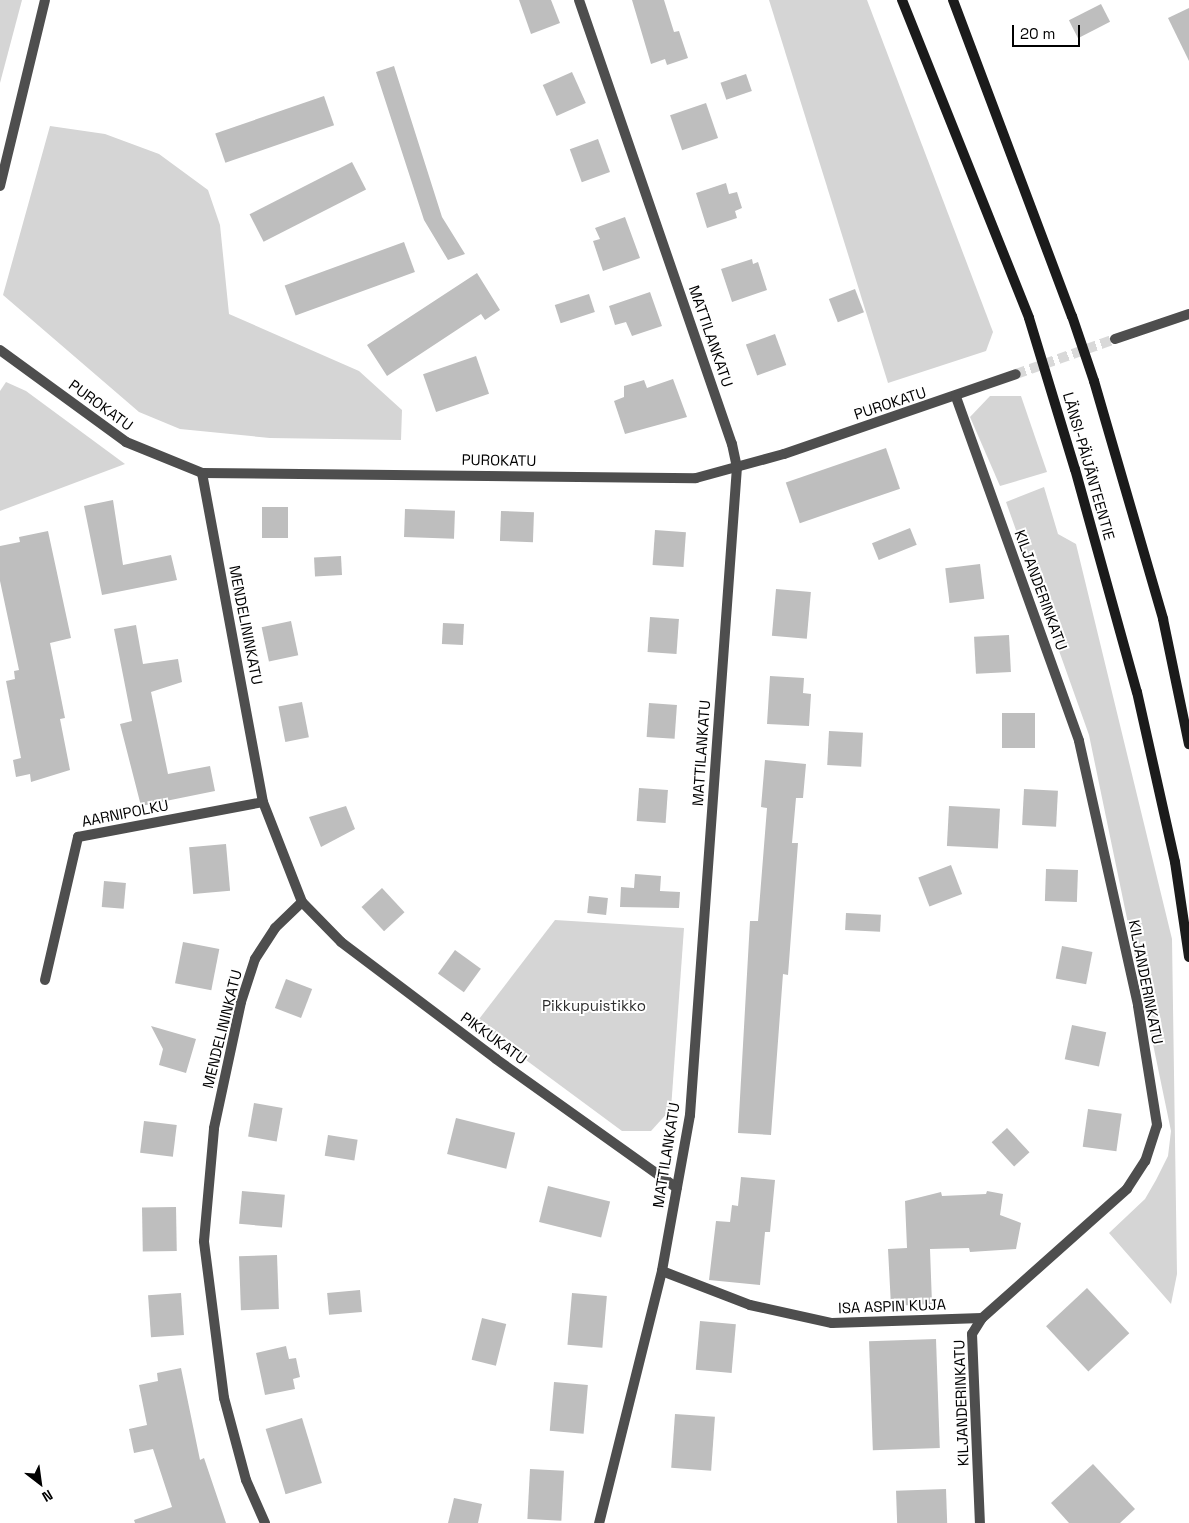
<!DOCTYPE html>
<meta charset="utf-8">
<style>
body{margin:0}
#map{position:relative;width:1189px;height:1523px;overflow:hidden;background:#fff;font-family:"Space Grotesk",sans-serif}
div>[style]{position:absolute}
.green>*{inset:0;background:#d5d5d5}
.building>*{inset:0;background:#bebebe;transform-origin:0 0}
.minor-tunnel>*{height:10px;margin-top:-5px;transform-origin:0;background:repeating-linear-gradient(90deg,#d9d9d9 0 10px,transparent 0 15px)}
.minor>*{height:10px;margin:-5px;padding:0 5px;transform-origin:5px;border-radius:5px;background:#4e4e4e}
.secondary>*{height:10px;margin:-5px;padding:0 5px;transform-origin:5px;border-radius:5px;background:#1b1b1b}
span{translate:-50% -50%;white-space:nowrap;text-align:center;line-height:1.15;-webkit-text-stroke:4px #fff;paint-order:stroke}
.street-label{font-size:15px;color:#000}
.park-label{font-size:15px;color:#2c2c2c}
.north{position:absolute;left:15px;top:1458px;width:50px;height:50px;-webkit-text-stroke:4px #fff;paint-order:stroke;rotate:150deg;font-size:14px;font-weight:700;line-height:20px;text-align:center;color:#000}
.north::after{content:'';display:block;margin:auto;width:18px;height:22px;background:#000;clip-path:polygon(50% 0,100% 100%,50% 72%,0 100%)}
.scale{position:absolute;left:1012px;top:25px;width:68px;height:22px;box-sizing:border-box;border:2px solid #000;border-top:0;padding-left:6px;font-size:15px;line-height:18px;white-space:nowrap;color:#000;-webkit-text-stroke:4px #fff;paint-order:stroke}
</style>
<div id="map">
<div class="green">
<div style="clip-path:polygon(0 0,22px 0,0 83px)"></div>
<div style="clip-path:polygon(769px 0,867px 0,993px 332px,986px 351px,888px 383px)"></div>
<div style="clip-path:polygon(50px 126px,105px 134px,159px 154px,208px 190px,220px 225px,229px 314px,359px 371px,402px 410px,401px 440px,270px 438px,180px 429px,139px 412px,3px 295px)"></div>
<div style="clip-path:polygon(6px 382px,26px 391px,125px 464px,0 511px,0 391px)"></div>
<div style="clip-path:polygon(990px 396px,1021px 396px,1047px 472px,1000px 486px,970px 417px)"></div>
<div style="clip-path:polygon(1044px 487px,1058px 534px,1076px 544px,1172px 939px,1177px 1274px,1171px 1304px,1109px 1233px,1145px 1199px,1156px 1180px,1168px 1156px,1171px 1131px,1089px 735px,1006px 502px)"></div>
<div style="clip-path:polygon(555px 920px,684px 928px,671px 1109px,651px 1131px,622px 1131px,476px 1023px)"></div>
</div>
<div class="building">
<div style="clip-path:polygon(519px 0,551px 0,560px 23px,531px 34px)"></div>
<div style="clip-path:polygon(632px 0,664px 0,674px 32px,679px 31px,688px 58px,667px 65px,665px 59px,651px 64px)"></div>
<div style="left:1101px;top:4px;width:20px;height:36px;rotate:63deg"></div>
<div style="clip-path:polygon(1189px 8px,1189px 61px,1168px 18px)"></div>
<div style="clip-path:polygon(394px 66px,442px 217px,465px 254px,448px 260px,424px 220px,376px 72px)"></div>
<div style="left:572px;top:72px;width:34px;height:32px;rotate:66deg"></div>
<div style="left:746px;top:74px;width:18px;height:27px;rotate:71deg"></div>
<div style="left:324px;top:96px;width:31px;height:115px;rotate:71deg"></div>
<div style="left:706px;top:103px;width:37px;height:38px;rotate:71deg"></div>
<div style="left:598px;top:139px;width:35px;height:30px;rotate:70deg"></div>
<div style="left:352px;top:162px;width:31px;height:115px;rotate:63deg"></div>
<div style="clip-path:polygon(726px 183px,729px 194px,737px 192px,742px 208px,735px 211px,737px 218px,707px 228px,696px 193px)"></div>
<div style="clip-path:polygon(625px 217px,640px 258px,603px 271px,593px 241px,600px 239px,595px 228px)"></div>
<div style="left:404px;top:242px;width:32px;height:127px;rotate:70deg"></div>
<div style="clip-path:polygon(752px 259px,753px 264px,758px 262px,767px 290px,732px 302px,721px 269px)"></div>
<div style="clip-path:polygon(477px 273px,500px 310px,485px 320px,481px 314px,387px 376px,367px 345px)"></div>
<div style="left:855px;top:289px;width:25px;height:28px;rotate:69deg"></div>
<div style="clip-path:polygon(650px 292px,662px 326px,632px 336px,626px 322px,615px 325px,609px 306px)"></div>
<div style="left:589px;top:294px;width:19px;height:36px;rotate:72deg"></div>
<div style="left:775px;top:334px;width:33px;height:31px;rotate:70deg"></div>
<div style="left:476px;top:356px;width:40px;height:56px;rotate:71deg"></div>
<div style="clip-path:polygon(673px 379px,687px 417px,625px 434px,614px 401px,624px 397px,624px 386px,644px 380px,647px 388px)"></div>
<div style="left:886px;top:448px;width:43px;height:106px;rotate:71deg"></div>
<div style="clip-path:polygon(113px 500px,123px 565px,171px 555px,177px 580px,102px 595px,84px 506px)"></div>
<div style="left:262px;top:507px;width:26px;height:31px"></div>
<div style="left:405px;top:509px;width:50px;height:28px;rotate:2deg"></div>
<div style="left:501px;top:511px;width:33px;height:30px;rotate:2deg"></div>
<div style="left:910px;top:528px;width:18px;height:41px;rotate:68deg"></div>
<div style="left:655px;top:530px;width:31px;height:35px;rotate:4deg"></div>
<div style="clip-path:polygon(48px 531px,71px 638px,50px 643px,65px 718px,60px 719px,70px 770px,31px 782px,30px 774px,16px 777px,13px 760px,21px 758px,6px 681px,15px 679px,14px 671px,19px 670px,0 581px,0 546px,20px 542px,19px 537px)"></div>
<div style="left:341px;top:556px;width:19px;height:27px;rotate:87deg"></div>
<div style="left:980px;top:564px;width:35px;height:35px;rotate:83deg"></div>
<div style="left:776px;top:589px;width:35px;height:47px;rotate:5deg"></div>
<div style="left:650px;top:617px;width:29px;height:35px;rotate:4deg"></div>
<div style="left:291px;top:621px;width:35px;height:30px;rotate:78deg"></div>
<div style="left:443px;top:623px;width:21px;height:21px;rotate:3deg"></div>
<div style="clip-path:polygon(136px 625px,143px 664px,178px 659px,182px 682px,151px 692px,168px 774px,210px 766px,215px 791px,141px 806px,120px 724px,132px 721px,114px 629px)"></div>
<div style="left:1009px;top:635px;width:37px;height:35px;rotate:87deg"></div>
<div style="clip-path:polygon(770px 676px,804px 678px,803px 693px,811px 694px,809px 726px,767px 724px)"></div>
<div style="left:302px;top:702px;width:36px;height:24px;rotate:79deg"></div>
<div style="left:649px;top:703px;width:28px;height:34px;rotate:4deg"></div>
<div style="left:1035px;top:713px;width:35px;height:33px;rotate:90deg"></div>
<div style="left:829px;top:731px;width:34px;height:34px;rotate:3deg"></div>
<div style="clip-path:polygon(765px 760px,806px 764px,803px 798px,796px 798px,792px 843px,798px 843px,788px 975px,783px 974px,771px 1135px,738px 1133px,750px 921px,758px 921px,767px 808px,761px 807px)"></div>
<div style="left:639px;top:788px;width:29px;height:33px;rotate:4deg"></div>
<div style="left:1024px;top:789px;width:34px;height:36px;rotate:3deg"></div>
<div style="clip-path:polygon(346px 806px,355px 829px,321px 847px,309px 817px)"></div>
<div style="left:949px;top:806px;width:51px;height:40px;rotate:3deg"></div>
<div style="left:226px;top:844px;width:47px;height:37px;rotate:85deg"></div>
<div style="left:951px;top:865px;width:31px;height:35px;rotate:69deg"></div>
<div style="left:1046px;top:869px;width:32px;height:32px;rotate:2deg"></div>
<div style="clip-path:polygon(635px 874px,661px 876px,660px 891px,680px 892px,679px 908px,620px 907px,621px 887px,634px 888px)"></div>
<div style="left:104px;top:881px;width:22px;height:26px;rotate:5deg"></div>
<div style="left:382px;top:888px;width:33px;height:28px;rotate:47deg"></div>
<div style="left:589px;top:896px;width:19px;height:17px;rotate:6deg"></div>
<div style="left:846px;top:913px;width:35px;height:17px;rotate:3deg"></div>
<div style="left:183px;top:942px;width:37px;height:42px;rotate:11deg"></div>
<div style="left:1062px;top:946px;width:31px;height:33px;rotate:11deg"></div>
<div style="left:455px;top:950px;width:32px;height:29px;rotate:36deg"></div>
<div style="left:286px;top:979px;width:28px;height:31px;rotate:21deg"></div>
<div style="left:1072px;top:1025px;width:35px;height:35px;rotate:12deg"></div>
<div style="clip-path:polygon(151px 1026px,196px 1039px,186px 1073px,159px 1065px,163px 1049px)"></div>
<div style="left:254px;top:1103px;width:29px;height:34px;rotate:10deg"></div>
<div style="left:1088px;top:1109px;width:34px;height:38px;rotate:8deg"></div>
<div style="left:456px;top:1118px;width:61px;height:37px;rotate:14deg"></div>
<div style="left:144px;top:1121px;width:33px;height:32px;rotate:7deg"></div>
<div style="left:1007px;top:1128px;width:33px;height:21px;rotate:47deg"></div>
<div style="left:328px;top:1135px;width:30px;height:21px;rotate:9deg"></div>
<div style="clip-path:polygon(741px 1177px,775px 1180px,770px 1232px,765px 1232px,760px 1285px,709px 1280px,716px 1221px,730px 1222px,732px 1205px,738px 1206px)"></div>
<div style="left:548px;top:1186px;width:64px;height:37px;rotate:14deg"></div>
<div style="left:242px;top:1191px;width:43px;height:33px;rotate:5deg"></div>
<div style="clip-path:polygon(987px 1191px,1003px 1194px,1000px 1215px,1021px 1223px,1016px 1249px,970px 1252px,969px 1248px,930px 1249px,932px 1304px,891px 1306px,888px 1249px,907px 1248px,905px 1201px,941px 1192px,942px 1196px,986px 1194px)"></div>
<div style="left:176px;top:1207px;width:44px;height:34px;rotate:89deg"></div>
<div style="left:277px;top:1255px;width:54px;height:38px;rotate:88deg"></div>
<div style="left:1087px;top:1288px;width:62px;height:56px;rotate:47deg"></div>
<div style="left:360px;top:1290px;width:22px;height:33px;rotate:85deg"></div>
<div style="left:181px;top:1293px;width:42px;height:33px;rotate:86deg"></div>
<div style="left:572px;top:1293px;width:35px;height:52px;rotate:5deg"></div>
<div style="left:482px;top:1318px;width:25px;height:43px;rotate:14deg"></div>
<div style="left:700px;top:1321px;width:36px;height:49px;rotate:5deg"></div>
<div style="left:936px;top:1339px;width:109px;height:67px;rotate:88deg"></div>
<div style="clip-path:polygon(286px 1346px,289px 1359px,296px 1358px,300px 1377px,293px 1379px,295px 1389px,265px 1395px,256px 1353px)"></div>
<div style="clip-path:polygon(181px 1368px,200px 1460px,204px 1458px,226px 1523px,135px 1523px,134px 1520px,172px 1507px,153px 1449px,134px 1453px,129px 1429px,147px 1425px,139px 1385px,158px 1381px,157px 1373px)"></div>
<div style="left:554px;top:1382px;width:34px;height:49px;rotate:5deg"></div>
<div style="left:675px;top:1414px;width:40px;height:54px;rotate:4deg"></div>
<div style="left:302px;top:1418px;width:68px;height:38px;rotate:73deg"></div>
<div style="clip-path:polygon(1093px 1464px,1135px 1509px,1120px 1523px,1069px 1523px,1051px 1503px)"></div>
<div style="left:530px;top:1469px;width:34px;height:50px;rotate:3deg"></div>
<div style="left:946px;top:1489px;width:34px;height:50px;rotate:88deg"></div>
<div style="clip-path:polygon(454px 1498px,482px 1504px,478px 1523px,448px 1523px)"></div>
</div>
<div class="minor-tunnel">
<div style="left:1016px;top:374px;width:105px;rotate:-19.5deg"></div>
</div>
<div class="minor">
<div style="left:579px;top:0;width:470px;rotate:71deg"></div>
<div style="left:732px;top:444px;width:24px;rotate:78deg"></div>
<div style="left:737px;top:467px;width:650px;rotate:94.15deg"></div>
<div style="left:690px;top:1115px;width:158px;rotate:100.2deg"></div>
<div style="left:662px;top:1271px;width:260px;rotate:104deg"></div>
<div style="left:0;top:186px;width:191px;rotate:-76.4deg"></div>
<div style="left:1115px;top:339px;width:78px;rotate:-18.7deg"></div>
<div style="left:0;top:350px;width:156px;rotate:36.1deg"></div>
<div style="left:126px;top:442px;width:82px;rotate:22.2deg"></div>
<div style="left:202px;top:473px;width:494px;rotate:0.6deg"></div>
<div style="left:696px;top:478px;width:91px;rotate:-15.3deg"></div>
<div style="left:784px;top:454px;width:245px;rotate:-19deg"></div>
<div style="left:956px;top:397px;width:365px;rotate:70.3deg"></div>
<div style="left:1079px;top:741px;width:271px;rotate:77.4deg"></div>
<div style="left:1138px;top:1006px;width:121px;rotate:80.9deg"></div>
<div style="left:1157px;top:1125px;width:38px;rotate:108deg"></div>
<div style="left:1145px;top:1161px;width:33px;rotate:123deg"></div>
<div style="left:1127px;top:1189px;width:194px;rotate:138.3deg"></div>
<div style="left:982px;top:1318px;width:19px;rotate:122deg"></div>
<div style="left:972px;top:1334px;width:189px;rotate:87.6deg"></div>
<div style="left:202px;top:473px;width:335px;rotate:79.5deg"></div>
<div style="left:263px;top:802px;width:107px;rotate:68.7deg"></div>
<div style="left:302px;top:902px;width:56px;rotate:45.7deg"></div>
<div style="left:341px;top:942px;width:194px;rotate:37deg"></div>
<div style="left:496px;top:1059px;width:222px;rotate:35.5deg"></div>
<div style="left:45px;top:980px;width:147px;rotate:-77deg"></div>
<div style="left:78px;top:837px;width:188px;rotate:-10.7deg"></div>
<div style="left:662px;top:1271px;width:94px;rotate:21.1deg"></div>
<div style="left:750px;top:1305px;width:84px;rotate:12.4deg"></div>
<div style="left:832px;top:1323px;width:150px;rotate:-1.9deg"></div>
<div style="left:265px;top:1523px;width:47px;rotate:-113.8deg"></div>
<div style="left:246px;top:1480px;width:85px;rotate:-105deg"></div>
<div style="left:224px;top:1398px;width:158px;rotate:-97.3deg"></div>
<div style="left:204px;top:1241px;width:113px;rotate:-84.9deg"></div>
<div style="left:214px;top:1128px;width:129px;rotate:-77.9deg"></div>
<div style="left:241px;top:1002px;width:45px;rotate:-72deg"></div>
<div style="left:255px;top:959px;width:37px;rotate:-57deg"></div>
<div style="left:275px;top:928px;width:37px;rotate:-44deg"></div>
</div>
<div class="secondary">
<div style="left:902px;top:0;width:342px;rotate:68.2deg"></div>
<div style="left:1029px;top:318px;width:158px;rotate:73.1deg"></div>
<div style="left:1075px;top:469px;width:231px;rotate:74.5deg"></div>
<div style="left:1137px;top:692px;width:174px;rotate:77.4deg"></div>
<div style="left:1175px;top:862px;width:96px;rotate:81.6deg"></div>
<div style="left:953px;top:0;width:338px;rotate:69.4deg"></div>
<div style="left:1072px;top:316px;width:69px;rotate:71.3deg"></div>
<div style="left:1094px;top:381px;width:248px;rotate:73.8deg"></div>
<div style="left:1163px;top:619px;width:128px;rotate:78.3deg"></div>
</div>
<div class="street-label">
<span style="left:711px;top:336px;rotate:71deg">MATTILANKATU</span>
<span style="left:890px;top:403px;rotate:-18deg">PUROKATU</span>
<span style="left:101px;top:405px;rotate:36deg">PUROKATU</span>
<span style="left:499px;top:460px;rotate:1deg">PUROKATU</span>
<span style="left:1089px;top:466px;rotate:74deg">LÄNSI-PÄIJÄNTEENTIE</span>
<span style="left:1041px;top:590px;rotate:70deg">KILJANDERINKATU</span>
<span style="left:246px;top:625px;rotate:79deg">MENDELININKATU</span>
<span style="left:701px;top:753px;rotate:-86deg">MATTILANKATU</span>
<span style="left:125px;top:813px;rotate:-11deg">AARNIPOLKU</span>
<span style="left:1146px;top:982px;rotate:79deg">KILJANDERINKATU</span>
<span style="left:222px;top:1029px;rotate:-76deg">MENDELININKATU</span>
<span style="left:494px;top:1038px;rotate:36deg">PIKKUKATU</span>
<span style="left:666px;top:1155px;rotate:-81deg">MATTILANKATU</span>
<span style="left:892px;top:1306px;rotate:-2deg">ISA ASPIN KUJA</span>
<span style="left:961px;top:1403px;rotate:-92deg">KILJANDERINKATU</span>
</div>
<div class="park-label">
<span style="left:594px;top:1006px">Pikkupuistikko</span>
</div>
<div class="north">N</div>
<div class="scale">20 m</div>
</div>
